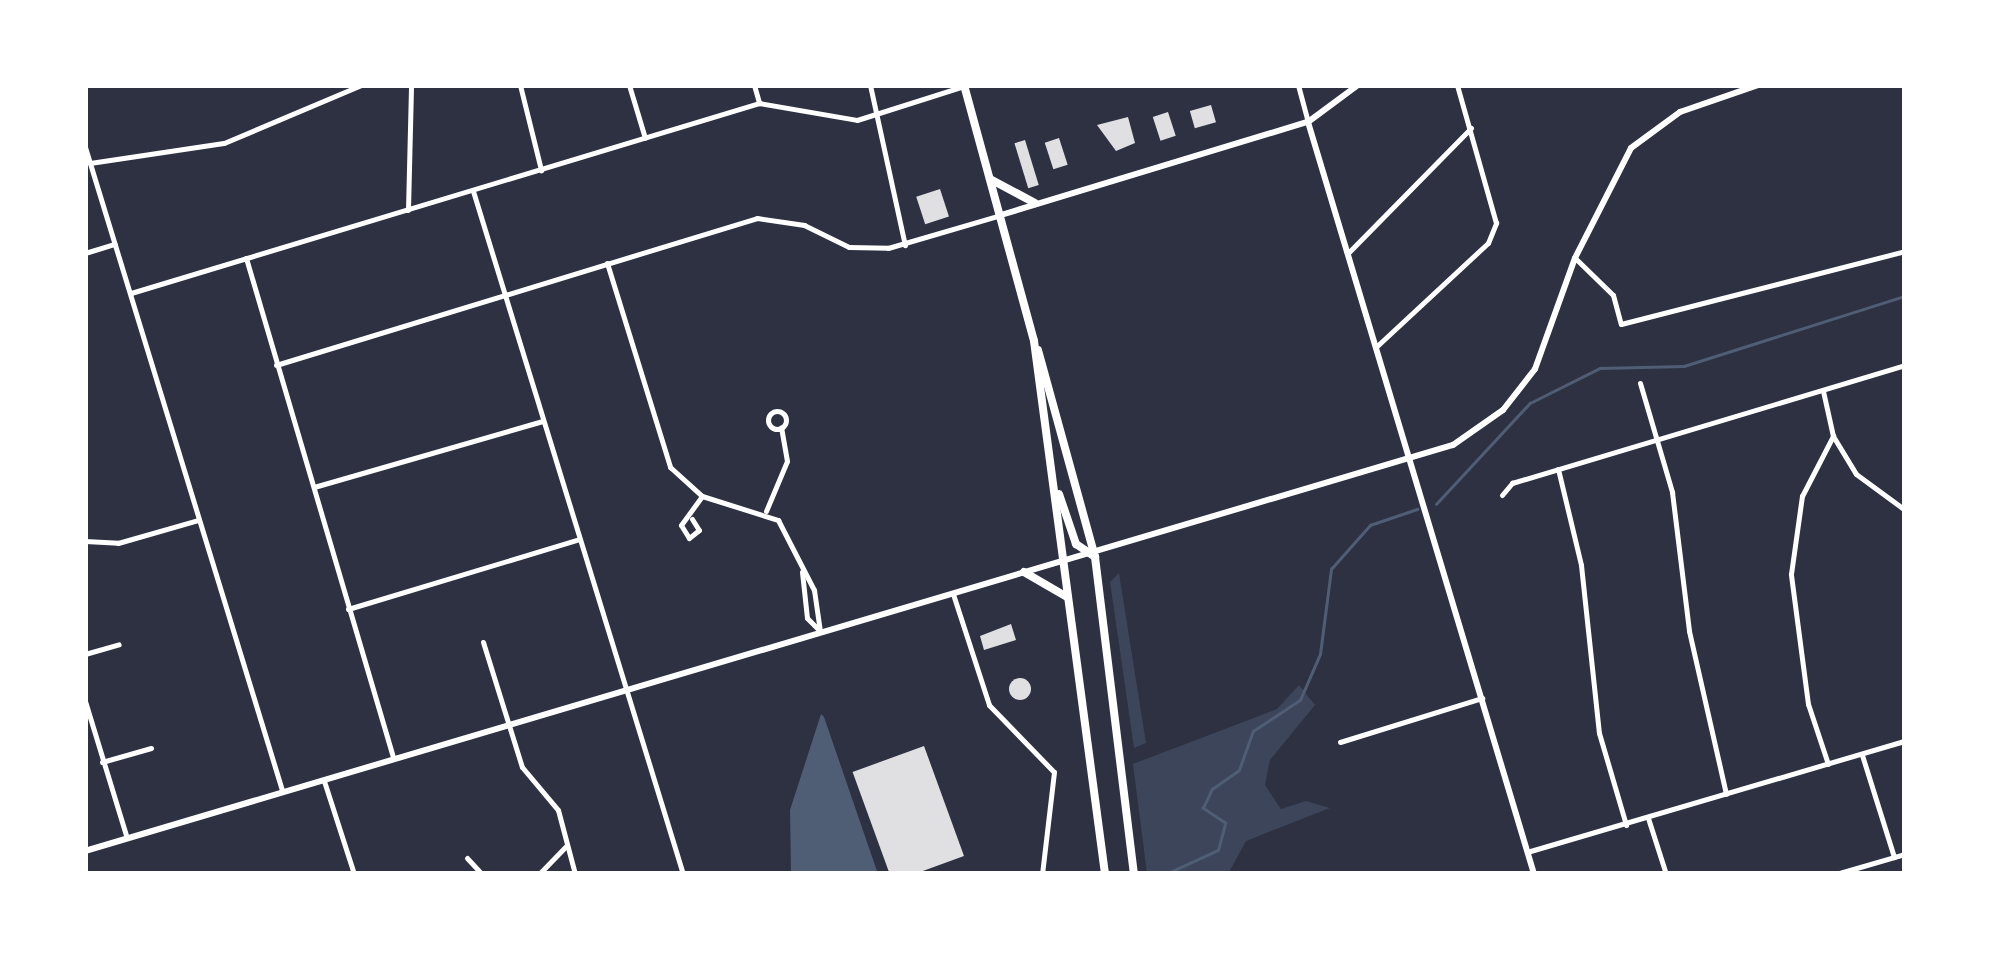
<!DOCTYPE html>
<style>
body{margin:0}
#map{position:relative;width:1990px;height:959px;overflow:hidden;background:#2d3142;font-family:Montserrat,sans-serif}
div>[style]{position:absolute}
.green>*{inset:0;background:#3c4559}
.water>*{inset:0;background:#4f5d75}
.stream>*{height:2.5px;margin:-1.25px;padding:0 1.25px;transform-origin:1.25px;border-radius:1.25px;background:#4f5d75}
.building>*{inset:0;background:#e0e0e3;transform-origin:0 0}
.round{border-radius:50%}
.minor>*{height:5px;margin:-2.5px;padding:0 2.5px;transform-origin:2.5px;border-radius:2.5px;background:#fff}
.minor>.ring{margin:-2.5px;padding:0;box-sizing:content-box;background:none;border:5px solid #fff;border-radius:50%}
.tertiary>*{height:6px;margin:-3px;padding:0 3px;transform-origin:3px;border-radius:3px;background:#fff}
.secondary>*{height:6px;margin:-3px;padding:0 3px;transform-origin:3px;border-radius:3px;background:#fff}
.primary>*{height:8px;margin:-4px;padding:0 4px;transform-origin:4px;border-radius:4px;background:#fff}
span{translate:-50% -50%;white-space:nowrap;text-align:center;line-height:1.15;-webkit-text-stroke:8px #fff;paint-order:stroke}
.frame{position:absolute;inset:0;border:88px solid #fff;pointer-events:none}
</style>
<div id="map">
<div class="green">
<div style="clip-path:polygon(1119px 573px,1146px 743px,1134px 748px,1110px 582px)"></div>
<div style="clip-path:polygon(1299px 685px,1315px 705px,1270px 760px,1265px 785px,1281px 809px,1306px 801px,1330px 808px,1246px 841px,1228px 874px,1147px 874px,1133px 764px,1277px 709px)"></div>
</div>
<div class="water">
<div style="clip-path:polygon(821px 714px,824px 717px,878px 874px,791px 874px,790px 810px)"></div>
</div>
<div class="stream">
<div style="left:1436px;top:504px;width:138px;rotate:-47.1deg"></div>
<div style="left:1530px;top:403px;width:78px;rotate:-26.6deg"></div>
<div style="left:1600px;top:368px;width:84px;rotate:-1.4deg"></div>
<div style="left:1684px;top:366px;width:232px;rotate:-17.6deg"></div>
<div style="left:1166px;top:874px;width:57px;rotate:-24.8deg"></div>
<div style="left:1218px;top:850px;width:28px;rotate:-75deg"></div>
<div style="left:1225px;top:823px;width:27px;rotate:-146deg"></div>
<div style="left:1203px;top:808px;width:21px;rotate:-65deg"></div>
<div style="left:1212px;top:789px;width:33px;rotate:-35deg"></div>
<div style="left:1239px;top:770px;width:41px;rotate:-70.3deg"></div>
<div style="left:1253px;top:731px;width:56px;rotate:-33.4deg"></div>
<div style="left:1300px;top:700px;width:50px;rotate:-66.5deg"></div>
<div style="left:1320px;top:654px;width:86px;rotate:-82.6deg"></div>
<div style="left:1331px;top:569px;width:59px;rotate:-48.4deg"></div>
<div style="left:1370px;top:525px;width:50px;rotate:-18.8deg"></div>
</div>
<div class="building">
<div style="left:1211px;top:105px;width:18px;height:22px;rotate:74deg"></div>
<div style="left:1168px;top:112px;width:25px;height:16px;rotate:72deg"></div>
<div style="clip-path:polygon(1128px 117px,1135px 143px,1116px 151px,1097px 125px)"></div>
<div style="left:1059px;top:138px;width:28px;height:15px;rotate:72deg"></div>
<div style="left:1025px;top:140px;width:47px;height:11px;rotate:73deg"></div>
<div style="left:940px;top:189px;width:29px;height:25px;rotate:72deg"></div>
<div style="clip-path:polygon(1011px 624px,1016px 640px,984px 650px,980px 636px)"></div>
<div class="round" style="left:1009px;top:678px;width:22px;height:22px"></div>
<div style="left:924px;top:746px;width:117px;height:76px;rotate:70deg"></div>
</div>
<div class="minor">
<div style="left:520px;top:85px;width:88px;rotate:76.1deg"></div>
<div style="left:629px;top:85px;width:55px;rotate:73.2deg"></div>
<div style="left:754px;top:85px;width:19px;rotate:74deg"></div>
<div style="left:870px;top:85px;width:164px;rotate:77.7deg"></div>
<div style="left:1298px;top:85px;width:38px;rotate:75deg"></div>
<div style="left:85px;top:147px;width:673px;rotate:72.97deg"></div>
<div style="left:90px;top:163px;width:135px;rotate:-8.5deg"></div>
<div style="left:224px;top:143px;width:149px;rotate:-22.9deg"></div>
<div style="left:473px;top:191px;width:715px;rotate:72.91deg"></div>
<div style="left:408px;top:210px;width:125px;rotate:-88.6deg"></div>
<div style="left:1349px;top:252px;width:174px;rotate:-45.5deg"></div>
<div style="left:85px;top:253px;width:31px;rotate:-17deg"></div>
<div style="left:246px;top:258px;width:520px;rotate:73.59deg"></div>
<div style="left:1575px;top:258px;width:53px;rotate:44.2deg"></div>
<div style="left:1613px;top:295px;width:30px;rotate:75deg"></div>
<div style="left:1621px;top:324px;width:293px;rotate:-14.4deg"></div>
<div style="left:607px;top:263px;width:214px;rotate:72.8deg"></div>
<div style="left:670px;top:467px;width:43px;rotate:42.2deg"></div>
<div style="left:702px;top:496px;width:80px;rotate:17.5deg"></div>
<div style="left:778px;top:520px;width:79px;rotate:62.8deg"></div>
<div style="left:814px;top:590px;width:41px;rotate:81.7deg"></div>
<div style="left:131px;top:293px;width:656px;rotate:-16.83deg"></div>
<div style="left:759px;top:103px;width:99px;rotate:9.8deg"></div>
<div style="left:857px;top:120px;width:112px;rotate:-17.6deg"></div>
<div style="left:1377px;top:346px;width:151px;rotate:-42.9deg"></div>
<div style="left:1488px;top:243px;width:22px;rotate:-68deg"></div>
<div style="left:1496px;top:223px;width:143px;rotate:-105.8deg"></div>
<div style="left:276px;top:365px;width:503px;rotate:-16.99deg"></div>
<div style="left:757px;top:218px;width:48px;rotate:8.5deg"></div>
<div style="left:804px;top:225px;width:50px;rotate:26.1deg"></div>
<div style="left:849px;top:247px;width:39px;rotate:1deg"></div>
<div style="left:888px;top:248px;width:118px;rotate:-16.3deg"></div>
<div style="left:1640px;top:383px;width:114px;rotate:73.6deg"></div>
<div style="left:1672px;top:492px;width:140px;rotate:83deg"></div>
<div style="left:1689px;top:631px;width:167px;rotate:77.2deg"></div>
<div style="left:1823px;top:391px;width:46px;rotate:77.5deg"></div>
<div style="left:1833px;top:436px;width:44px;rotate:58.8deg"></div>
<div style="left:1856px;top:474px;width:61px;rotate:36.3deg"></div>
<div class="ring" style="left:768px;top:411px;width:13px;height:13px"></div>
<div style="left:1558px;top:469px;width:99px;rotate:76.5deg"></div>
<div style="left:1581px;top:565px;width:169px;rotate:83.9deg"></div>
<div style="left:1599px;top:733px;width:96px;rotate:73.6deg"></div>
<div style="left:314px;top:487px;width:237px;rotate:-16.1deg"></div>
<div style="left:1502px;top:495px;width:16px;rotate:-50deg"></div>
<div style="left:1512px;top:483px;width:410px;rotate:-16.7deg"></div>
<div style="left:766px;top:511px;width:54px;rotate:-67.2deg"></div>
<div style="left:787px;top:461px;width:34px;rotate:-100deg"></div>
<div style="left:692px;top:519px;width:13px;rotate:58deg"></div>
<div style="left:699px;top:530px;width:13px;rotate:141deg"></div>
<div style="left:689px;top:538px;width:15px;rotate:-122deg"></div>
<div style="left:681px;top:525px;width:34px;rotate:-54deg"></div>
<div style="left:85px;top:541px;width:33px;rotate:3deg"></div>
<div style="left:118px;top:543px;width:83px;rotate:-16deg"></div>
<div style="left:802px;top:572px;width:46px;rotate:83.8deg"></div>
<div style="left:807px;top:618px;width:17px;rotate:45deg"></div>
<div style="left:1905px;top:581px;width:62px;rotate:90deg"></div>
<div style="left:953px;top:594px;width:117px;rotate:72deg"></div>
<div style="left:989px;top:705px;width:93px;rotate:45.9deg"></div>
<div style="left:1054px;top:772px;width:103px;rotate:96.7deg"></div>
<div style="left:348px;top:609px;width:239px;rotate:-16.8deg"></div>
<div style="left:483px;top:642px;width:131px;rotate:72.7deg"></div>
<div style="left:522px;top:767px;width:56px;rotate:50.1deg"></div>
<div style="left:558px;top:810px;width:66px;rotate:75.1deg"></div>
<div style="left:85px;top:654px;width:35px;rotate:-16deg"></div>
<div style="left:85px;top:701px;width:143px;rotate:73deg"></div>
<div style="left:1340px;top:742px;width:149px;rotate:-17.2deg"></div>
<div style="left:1862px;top:755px;width:107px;rotate:72.6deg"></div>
<div style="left:102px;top:762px;width:51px;rotate:-15.9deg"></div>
<div style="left:1828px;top:764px;width:63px;rotate:-108.4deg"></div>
<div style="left:1808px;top:704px;width:131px;rotate:-97.5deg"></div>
<div style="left:1791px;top:574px;width:79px;rotate:-82deg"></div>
<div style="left:1802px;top:496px;width:68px;rotate:-62.7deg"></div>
<div style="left:324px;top:781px;width:98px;rotate:72.1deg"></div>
<div style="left:1648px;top:818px;width:59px;rotate:72.2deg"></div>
<div style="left:1527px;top:852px;width:394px;rotate:-16.4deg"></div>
<div style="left:467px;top:858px;width:22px;rotate:47deg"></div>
<div style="left:539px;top:874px;width:39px;rotate:-46deg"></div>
<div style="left:1836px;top:874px;width:72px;rotate:-16.2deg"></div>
</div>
<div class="tertiary">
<div style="left:1308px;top:122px;width:785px;rotate:73.27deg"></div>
<div style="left:85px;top:851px;width:1427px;rotate:-16.53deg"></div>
<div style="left:1453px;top:445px;width:61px;rotate:-35deg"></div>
<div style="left:1503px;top:410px;width:52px;rotate:-52deg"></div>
<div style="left:1535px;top:369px;width:118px;rotate:-70.2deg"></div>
<div style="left:1575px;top:258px;width:123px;rotate:-63deg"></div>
<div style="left:1631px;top:148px;width:61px;rotate:-36.3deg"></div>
<div style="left:1680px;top:112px;width:83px;rotate:-19.1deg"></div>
</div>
<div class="secondary">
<div style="left:1001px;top:215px;width:321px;rotate:-16.9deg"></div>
<div style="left:1308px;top:122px;width:62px;rotate:-36.5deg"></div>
</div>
<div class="primary">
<div style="left:964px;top:85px;width:265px;rotate:74.7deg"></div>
<div style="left:1034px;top:341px;width:538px;rotate:82.41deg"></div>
<div style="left:990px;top:179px;width:51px;rotate:28.1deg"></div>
<div style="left:1038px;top:350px;width:215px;rotate:74.6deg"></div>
<div style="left:1095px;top:557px;width:319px;rotate:83deg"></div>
<div style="left:1059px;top:494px;width:53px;rotate:71.2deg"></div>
<div style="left:1076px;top:544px;width:23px;rotate:34deg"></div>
<div style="left:1024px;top:572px;width:50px;rotate:30.2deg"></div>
</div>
<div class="frame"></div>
</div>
